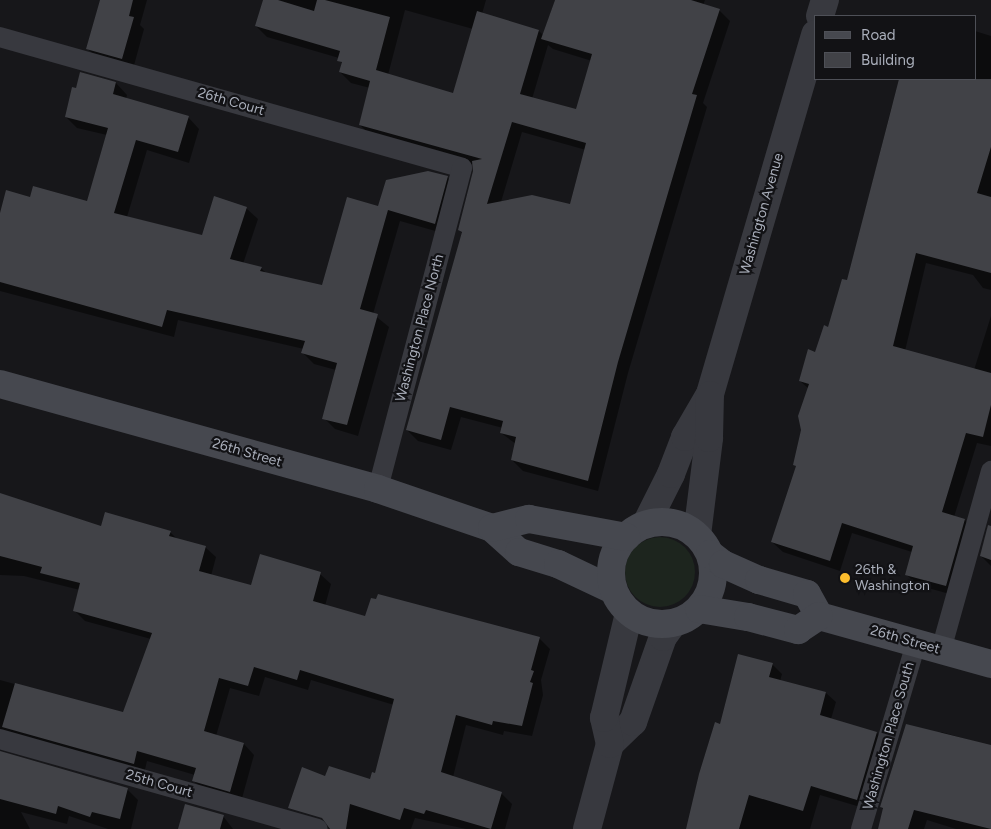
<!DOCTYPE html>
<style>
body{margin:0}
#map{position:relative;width:991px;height:829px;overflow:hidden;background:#17171a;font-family:Figtree,sans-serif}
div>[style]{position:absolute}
.green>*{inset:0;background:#1d251e}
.round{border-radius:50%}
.shadow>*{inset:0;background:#0007}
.building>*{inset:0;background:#414247}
.lane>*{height:20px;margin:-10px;padding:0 10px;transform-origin:10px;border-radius:10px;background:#38393f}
.street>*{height:28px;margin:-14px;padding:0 14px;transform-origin:14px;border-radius:14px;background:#38393f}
.secondary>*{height:28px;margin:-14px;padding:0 14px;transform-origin:14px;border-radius:14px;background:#46484f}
.secondary>.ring{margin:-14px;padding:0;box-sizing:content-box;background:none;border:28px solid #46484f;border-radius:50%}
.dots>*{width:14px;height:14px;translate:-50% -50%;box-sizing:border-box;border:2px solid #121215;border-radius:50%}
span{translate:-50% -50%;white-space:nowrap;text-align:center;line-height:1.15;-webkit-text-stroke:4.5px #121215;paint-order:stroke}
.street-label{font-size:14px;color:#a9aeba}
.poi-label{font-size:14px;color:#a9aeba}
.left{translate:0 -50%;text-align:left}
.legend{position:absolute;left:814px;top:15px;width:162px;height:65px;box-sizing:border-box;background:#121215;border:1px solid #4e5057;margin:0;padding:6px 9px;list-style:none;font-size:15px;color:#a9aeba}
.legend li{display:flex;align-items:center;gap:10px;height:25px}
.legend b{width:25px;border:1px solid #4e5057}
</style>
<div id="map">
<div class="green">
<div class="round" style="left:625px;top:537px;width:70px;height:70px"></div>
</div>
<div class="shadow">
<div style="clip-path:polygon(101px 0,147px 0,140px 25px,144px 29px,133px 69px,99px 60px,88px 49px)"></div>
<div style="clip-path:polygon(evenodd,264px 0,486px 0,482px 14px,539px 31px,543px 35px,555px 0,705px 0,703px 5px,719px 10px,730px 21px,703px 103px,707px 107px,628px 373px,598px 491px,523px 471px,512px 460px,516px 444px,501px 433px,503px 428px,461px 417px,451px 450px,418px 441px,407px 430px,463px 234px,459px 230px,475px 171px,473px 164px,371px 136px,360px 125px,370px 88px,351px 83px,340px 72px,343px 65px,339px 58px,267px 37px,256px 26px,264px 0,405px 10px,473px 29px,453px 95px,388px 75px,405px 10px,264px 0,548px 45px,553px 49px,592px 61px,577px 110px,532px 99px,548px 45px,264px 0,522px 132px,586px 150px,571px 206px,501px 202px,522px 132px)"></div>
<div style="clip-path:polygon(975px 31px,991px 36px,991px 290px,983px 288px,973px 275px,926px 263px,905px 351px,974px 370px,991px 316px,991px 446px,977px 443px,954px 517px,965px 520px,975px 531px,957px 596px,917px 585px,906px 574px,912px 552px,852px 533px,840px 571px,783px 552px,772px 542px,797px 467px,795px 465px,809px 389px,800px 381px,829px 328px,848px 281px,891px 109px,902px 79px,975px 79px)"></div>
<div style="clip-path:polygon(81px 74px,116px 83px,127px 95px,126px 99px,188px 117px,199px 129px,189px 163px,147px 150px,127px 217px,203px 237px,246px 208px,258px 219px,243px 264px,261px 268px,266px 273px,323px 286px,379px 207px,447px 177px,458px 189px,446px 234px,400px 221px,373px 314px,389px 327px,358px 436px,335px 429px,324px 418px,336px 370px,314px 364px,303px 353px,304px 349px,178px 320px,174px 337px,0 291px,0 213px,31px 199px,88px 203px,107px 135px,77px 128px,66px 117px)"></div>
<div style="clip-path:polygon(0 494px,102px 527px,170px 532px,178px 540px,205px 547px,216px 557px,211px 576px,252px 587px,320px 574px,331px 584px,325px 606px,366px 618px,539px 638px,550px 649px,541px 680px,543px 695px,532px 736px,504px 731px,503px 735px,466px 725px,453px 777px,501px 793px,512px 804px,505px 829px,466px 829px,415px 818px,411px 829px,329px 829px,327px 820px,376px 775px,394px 705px,311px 680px,308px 690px,265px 677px,259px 696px,230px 688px,216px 736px,244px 744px,254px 755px,241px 802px,204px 791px,194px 781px,195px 775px,147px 761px,144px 774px,2px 741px,0 749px,0 680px,124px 714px,151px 639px,85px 621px,74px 610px,80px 590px,24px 576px,0 575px)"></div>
<div style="clip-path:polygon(991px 527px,991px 566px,981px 556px)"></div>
<div style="clip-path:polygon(772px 664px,782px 674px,780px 681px,826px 693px,836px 702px,831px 719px,877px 733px,887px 743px,867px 809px,820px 795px,810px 829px,686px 829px,721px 726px)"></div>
<div style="clip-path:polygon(941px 732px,991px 746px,991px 829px,956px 829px,927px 820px,924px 829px,879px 829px,884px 810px,881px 807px)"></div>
<div style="clip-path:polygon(0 753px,127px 789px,138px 800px,131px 829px,108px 829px,69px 816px,67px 824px,21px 812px,30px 829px,0 829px)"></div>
<div style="clip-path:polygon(223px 816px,233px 829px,179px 829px)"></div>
</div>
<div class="building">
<div style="clip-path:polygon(100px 0,133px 0,129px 16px,134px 17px,122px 59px,86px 49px)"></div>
<div style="clip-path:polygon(evenodd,263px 0,278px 0,314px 11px,317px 0,325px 0,390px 17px,376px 70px,453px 93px,477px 11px,539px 30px,520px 94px,576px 109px,592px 54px,541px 39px,555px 0,691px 0,720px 9px,692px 94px,697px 95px,618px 362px,588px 481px,511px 460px,516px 437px,500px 433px,503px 421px,450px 407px,441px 440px,406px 430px,462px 232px,458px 230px,473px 171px,472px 161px,482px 159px,359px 125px,370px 81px,339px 72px,342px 62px,337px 61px,340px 51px,255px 26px,263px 0,512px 122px,586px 143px,570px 204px,532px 195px,487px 204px,512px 122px)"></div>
<div style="clip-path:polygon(80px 72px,116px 82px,113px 94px,189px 116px,178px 152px,136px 140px,114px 213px,202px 235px,214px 196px,247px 207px,230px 259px,262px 267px,260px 271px,322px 285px,347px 197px,378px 206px,386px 180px,428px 171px,448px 176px,435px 224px,388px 210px,360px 309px,378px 314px,347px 425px,322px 419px,337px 363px,301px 353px,305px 341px,167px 310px,162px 327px,0 282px,0 213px,6px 190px,30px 197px,33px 186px,87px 201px,108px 128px,65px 117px,72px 87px,76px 88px)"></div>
<div style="clip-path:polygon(899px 79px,991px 79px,991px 147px,977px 193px,991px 197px,991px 273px,916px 253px,893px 346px,991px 373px,991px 405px,983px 437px,966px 433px,942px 512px,965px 519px,946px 586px,905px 575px,913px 546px,842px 523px,830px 561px,771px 542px,796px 466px,793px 465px,801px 430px,798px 416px,809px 384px,799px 381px,808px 349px,815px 352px,824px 325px,828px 327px,842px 279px,847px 280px)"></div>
<div style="clip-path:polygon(0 493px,101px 526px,105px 512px,171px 531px,169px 536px,206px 546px,199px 571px,251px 585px,260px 554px,321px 572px,313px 601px,365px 616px,371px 598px,376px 599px,378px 594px,540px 637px,531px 670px,534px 671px,530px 682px,533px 683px,522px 726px,493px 721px,492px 725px,456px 715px,441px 772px,502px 792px,491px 829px,426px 810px,424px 814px,404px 808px,400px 820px,350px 804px,346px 829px,330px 829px,322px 818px,288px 808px,302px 767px,325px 776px,329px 766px,370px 779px,372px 772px,375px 773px,394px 699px,300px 670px,297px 680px,254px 667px,248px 686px,219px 678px,204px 731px,244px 743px,230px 792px,192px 781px,196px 768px,137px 751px,134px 764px,2px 727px,15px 683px,123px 712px,152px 633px,73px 611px,80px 583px,40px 573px,42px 567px,0 556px)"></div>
<div style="clip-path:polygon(988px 525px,991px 526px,991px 560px,980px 556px)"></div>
<div style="clip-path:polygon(738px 654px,773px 663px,769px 677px,826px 692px,820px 715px,877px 732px,857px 800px,811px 786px,803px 811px,749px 795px,739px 829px,686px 829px,699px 774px,715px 722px,720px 724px)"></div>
<div style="clip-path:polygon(906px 724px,991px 745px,991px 829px,914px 810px,908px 829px,878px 829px,883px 808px,880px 807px)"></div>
<div style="clip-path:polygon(0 751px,128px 788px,120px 819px,92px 812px,90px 817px,58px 806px,56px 814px,0 799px)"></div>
<div style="clip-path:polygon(185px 804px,224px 815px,220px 829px,178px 829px)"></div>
</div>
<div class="lane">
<div style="left:0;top:37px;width:480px;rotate:15.8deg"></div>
<div style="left:462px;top:168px;width:332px;rotate:104.7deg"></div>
<div style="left:941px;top:650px;width:186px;rotate:-74.4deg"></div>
<div style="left:0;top:739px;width:330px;rotate:15.8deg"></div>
<div style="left:861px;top:829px;width:194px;rotate:-73.5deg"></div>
</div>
<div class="street">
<div style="left:820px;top:16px;width:17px;rotate:-73deg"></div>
<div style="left:646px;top:524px;width:56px;rotate:-63.4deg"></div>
<div style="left:671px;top:474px;width:40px;rotate:-69deg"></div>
<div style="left:685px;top:437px;width:50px;rotate:-59.8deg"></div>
<div style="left:710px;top:394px;width:375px;rotate:-73.7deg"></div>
<div style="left:697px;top:535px;width:98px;rotate:-82.9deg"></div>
<div style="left:709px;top:438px;width:43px;rotate:-88.7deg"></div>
<div style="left:610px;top:744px;width:32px;rotate:-44deg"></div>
<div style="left:633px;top:722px;width:90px;rotate:-70.6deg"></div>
<div style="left:663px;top:637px;width:17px;rotate:-54deg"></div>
<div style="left:587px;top:829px;width:88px;rotate:-74.9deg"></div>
<div style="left:610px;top:744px;width:27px;rotate:-103deg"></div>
<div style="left:604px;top:718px;width:108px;rotate:-76.6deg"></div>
</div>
<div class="secondary">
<div style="left:0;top:384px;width:392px;rotate:15.5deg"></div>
<div style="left:378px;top:489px;width:120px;rotate:18.9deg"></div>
<div style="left:492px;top:528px;width:36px;rotate:42deg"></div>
<div style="left:519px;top:552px;width:41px;rotate:17.1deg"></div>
<div style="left:558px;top:564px;width:61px;rotate:25.3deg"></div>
<div class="ring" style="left:611px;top:522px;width:74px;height:74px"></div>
<div style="left:492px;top:528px;width:38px;rotate:-14deg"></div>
<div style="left:529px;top:519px;width:99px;rotate:10.5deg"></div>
<div style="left:710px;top:554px;width:16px;rotate:38deg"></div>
<div style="left:723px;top:564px;width:39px;rotate:24deg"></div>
<div style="left:759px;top:580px;width:50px;rotate:16.3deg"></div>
<div style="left:807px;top:594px;width:25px;rotate:61deg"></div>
<div style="left:819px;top:616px;width:179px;rotate:15.6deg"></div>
<div style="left:699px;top:609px;width:50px;rotate:9.3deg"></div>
<div style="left:748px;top:617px;width:52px;rotate:14.6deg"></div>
<div style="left:798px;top:630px;width:25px;rotate:-34deg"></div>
</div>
<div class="dots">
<div style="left:845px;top:578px;background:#fcbd2d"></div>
</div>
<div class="street-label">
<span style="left:231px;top:102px;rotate:16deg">26th Court</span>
<span style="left:762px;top:214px;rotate:-74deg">Washington Avenue</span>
<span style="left:420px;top:328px;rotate:-75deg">Washington Place North</span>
<span style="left:247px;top:453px;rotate:16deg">26th Street</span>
<span style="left:905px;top:640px;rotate:16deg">26th Street</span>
<span style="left:889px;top:736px;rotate:-74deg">Washington Place South</span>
<span style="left:159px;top:784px;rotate:16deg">25th Court</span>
</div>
<div class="poi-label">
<span class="left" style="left:855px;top:578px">26th &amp;<br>Washington</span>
</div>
<ul class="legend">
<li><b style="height:6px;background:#46484f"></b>Road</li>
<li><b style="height:14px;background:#414247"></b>Building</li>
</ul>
</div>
